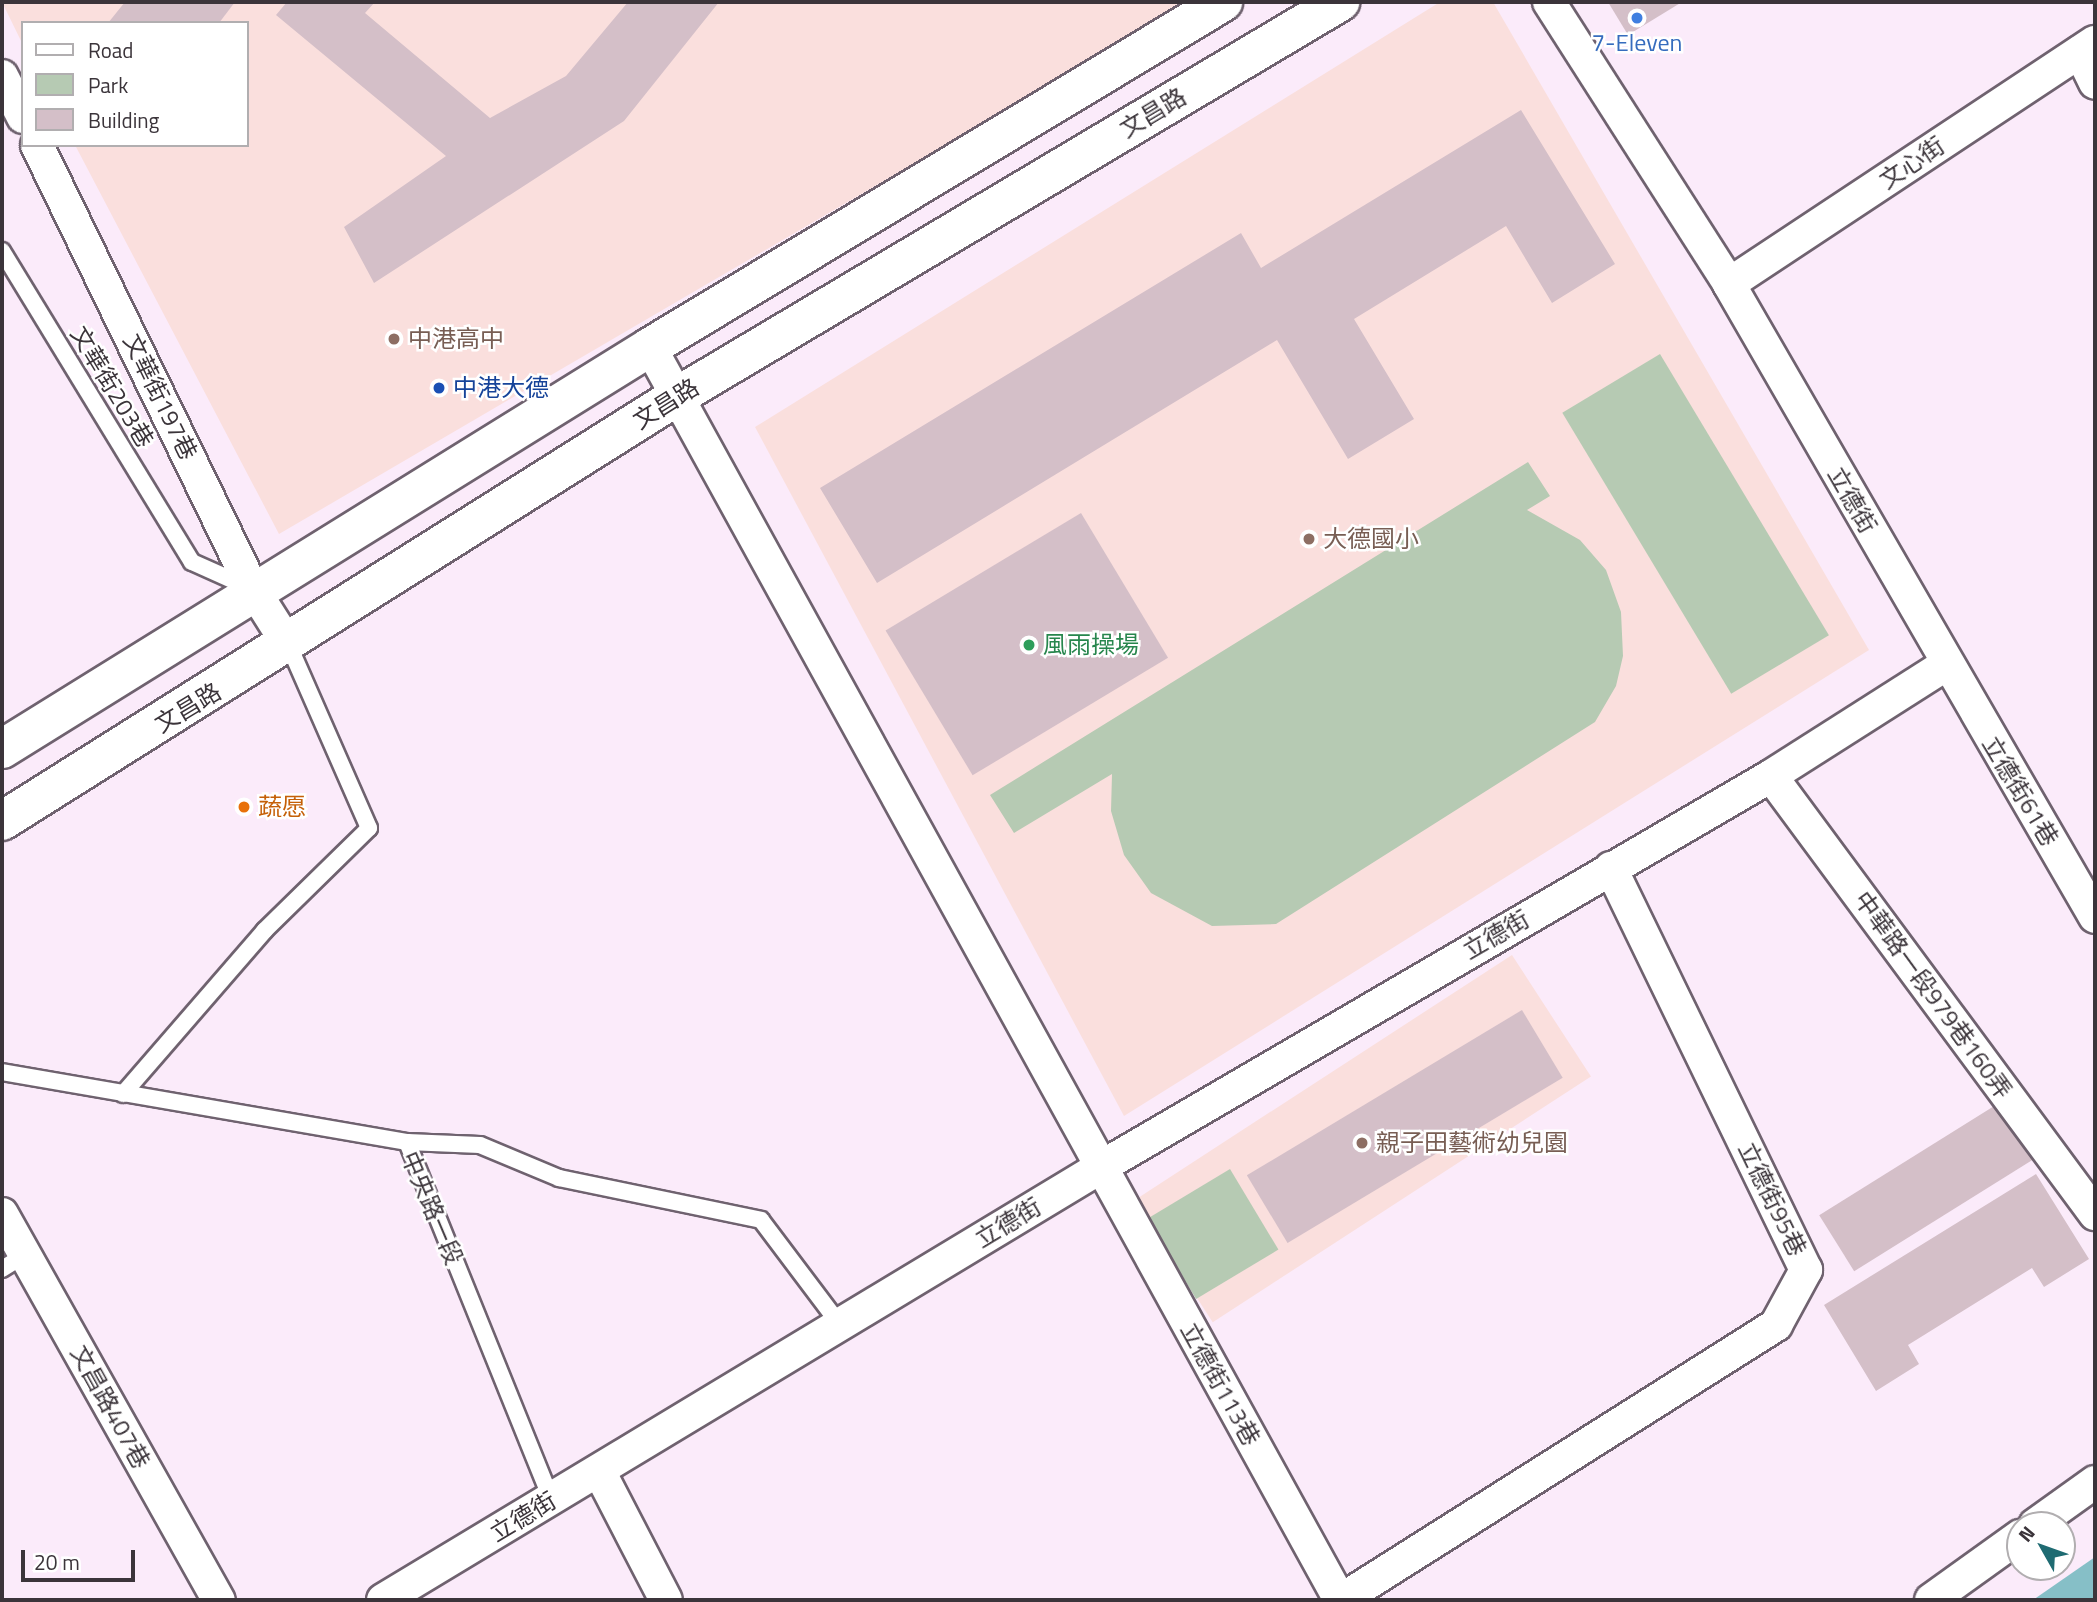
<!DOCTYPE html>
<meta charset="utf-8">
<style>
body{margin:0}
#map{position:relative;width:2097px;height:1602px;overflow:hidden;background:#fbebfa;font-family:"Titillium Web","Noto Sans TC",sans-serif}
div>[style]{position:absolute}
.education>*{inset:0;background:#fadfdd;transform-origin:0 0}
.green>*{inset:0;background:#b6cab3;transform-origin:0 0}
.water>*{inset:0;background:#86bfc7}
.building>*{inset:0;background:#d4bfc8;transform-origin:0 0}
.roads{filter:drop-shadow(2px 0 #6f626f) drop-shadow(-2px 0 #6f626f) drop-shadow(0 2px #6f626f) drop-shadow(0 -2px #6f626f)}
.lane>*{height:16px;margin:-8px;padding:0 8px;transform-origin:8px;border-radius:8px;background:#fff}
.street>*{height:32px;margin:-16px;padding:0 16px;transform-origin:16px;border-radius:16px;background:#fff}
.secondary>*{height:38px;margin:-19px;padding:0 19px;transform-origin:19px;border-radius:19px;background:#fff}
.dots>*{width:19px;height:19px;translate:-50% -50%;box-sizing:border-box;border:4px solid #fff;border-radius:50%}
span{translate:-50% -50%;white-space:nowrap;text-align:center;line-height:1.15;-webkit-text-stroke:5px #fff;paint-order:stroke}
.shop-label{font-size:24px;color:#366cbe}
.street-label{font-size:24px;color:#3b343a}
.education-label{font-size:24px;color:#785e54}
.left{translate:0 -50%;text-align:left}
.transit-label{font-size:24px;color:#164399}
.leisure-label{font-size:24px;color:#27864d}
.food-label{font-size:24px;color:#c56008}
.frame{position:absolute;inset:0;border:4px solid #3b343a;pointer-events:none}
.legend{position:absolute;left:21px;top:21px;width:228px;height:126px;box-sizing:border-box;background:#fff;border:2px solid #b1aeb0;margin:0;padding:9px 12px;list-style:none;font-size:21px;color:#3b343a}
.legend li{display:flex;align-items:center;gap:14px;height:35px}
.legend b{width:35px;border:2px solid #b1aeb0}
.north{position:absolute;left:2006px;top:1511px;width:70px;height:70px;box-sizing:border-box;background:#fff;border:2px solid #b1aeb0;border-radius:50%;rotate:310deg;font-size:19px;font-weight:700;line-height:28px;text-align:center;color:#3b343a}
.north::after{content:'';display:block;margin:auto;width:24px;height:32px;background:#1f6b72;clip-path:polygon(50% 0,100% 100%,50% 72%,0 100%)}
.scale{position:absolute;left:21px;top:1550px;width:114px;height:32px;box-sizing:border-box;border:4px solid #3b343a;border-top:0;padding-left:9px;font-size:21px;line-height:24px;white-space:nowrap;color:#3b343a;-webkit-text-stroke:5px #fff;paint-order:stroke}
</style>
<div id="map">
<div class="education">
<div style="clip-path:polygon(2px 2px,1190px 2px,279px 534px,75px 145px,247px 145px,247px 23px,23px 23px,23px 45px)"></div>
<div style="clip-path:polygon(1440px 2px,1493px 2px,1869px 650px,1124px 1116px,755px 427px)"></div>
<div style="left:1512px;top:955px;width:145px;height:451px;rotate:57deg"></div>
</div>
<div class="green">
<div style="left:1660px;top:354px;width:328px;height:114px;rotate:59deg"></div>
<div style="clip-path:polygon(1528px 462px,1550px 496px,1527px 510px,1580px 540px,1606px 570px,1621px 612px,1623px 656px,1616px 686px,1595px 722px,1276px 924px,1212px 926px,1151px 893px,1124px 855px,1111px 811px,1112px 774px,1014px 833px,990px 795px)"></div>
<div style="left:1230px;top:1169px;width:94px;height:96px;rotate:59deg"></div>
</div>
<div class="water">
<div style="clip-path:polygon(2095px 1557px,2095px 1600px,2033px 1600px)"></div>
</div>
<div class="building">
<div style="clip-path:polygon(125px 2px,235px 2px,219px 23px,108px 23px)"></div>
<div style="clip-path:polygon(287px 2px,375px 2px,365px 13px,490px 118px,566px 76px,628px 2px,719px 2px,624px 121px,374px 283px,344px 227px,446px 156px,276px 15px)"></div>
<div style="clip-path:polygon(1608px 2px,1682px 2px,1628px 35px)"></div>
<div style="clip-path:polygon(1521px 110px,1615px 264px,1552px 303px,1506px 226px,1354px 319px,1414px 419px,1348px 459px,1277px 340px,877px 583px,820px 488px,1241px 233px,1261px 268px)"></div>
<div style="left:1081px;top:513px;width:169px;height:228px;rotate:59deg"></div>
<div style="left:1522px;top:1010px;width:79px;height:321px;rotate:59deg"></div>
<div style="left:1999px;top:1103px;width:66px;height:212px;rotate:58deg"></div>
<div style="clip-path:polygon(2036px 1174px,2089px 1259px,2044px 1287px,2032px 1268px,1908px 1345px,1919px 1364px,1876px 1391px,1824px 1305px)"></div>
</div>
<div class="roads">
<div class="lane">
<div style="left:2px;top:251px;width:364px;rotate:58.6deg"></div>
<div style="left:192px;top:562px;width:64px;rotate:24.1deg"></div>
<div style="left:2px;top:1072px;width:411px;rotate:9.8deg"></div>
<div style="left:407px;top:1142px;width:386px;rotate:68deg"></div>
<div style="left:123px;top:1094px;width:216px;rotate:-49.1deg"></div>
<div style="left:264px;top:931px;width:147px;rotate:-44.4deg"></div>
<div style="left:369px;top:828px;width:199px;rotate:-113.7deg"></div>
<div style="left:407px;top:1142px;width:73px;rotate:2.4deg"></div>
<div style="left:480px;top:1145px;width:86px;rotate:22.7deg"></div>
<div style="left:559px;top:1178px;width:206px;rotate:11.7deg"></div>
<div style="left:761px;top:1220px;width:131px;rotate:53deg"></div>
<div style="left:2px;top:1269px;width:26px;rotate:-32deg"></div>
</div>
<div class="street">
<div style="left:1549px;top:2px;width:335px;rotate:57.4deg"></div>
<div style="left:1729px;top:284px;width:731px;rotate:59.96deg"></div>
<div style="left:2080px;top:52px;width:34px;rotate:64deg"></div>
<div style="left:2px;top:76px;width:46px;rotate:62.9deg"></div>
<div style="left:37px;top:145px;width:494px;rotate:64.1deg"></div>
<div style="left:253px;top:589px;width:67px;rotate:57.7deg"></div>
<div style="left:1729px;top:284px;width:439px;rotate:-33.5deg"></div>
<div style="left:650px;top:347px;width:1430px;rotate:61.16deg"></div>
<div style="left:1771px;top:776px;width:545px;rotate:53.51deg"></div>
<div style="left:2px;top:1214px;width:443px;rotate:60.7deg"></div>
<div style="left:599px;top:1471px;width:145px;rotate:62.6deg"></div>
<div style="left:2035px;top:1525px;width:74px;rotate:-35.6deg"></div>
<div style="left:383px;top:1600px;width:838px;rotate:-31.09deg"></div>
<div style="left:1101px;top:1167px;width:776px;rotate:-30.27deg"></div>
<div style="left:1771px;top:776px;width:206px;rotate:-32.5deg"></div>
<div style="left:1341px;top:1600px;width:515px;rotate:-32.3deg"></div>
<div style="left:1776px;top:1325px;width:63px;rotate:-61.4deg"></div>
<div style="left:1806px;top:1270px;width:447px;rotate:-115.9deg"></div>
<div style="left:1931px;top:1600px;width:110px;rotate:-35.7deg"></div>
</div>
<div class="secondary">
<div style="left:2px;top:749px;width:763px;rotate:-31.81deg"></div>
<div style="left:650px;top:347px;width:669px;rotate:-31.05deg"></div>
<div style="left:2px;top:821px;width:796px;rotate:-32.17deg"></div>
<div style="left:676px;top:397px;width:773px;rotate:-30.75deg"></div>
</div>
</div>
<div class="dots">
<div style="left:1637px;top:18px;background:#3f7fe0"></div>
<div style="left:394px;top:339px;background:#8d6e63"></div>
<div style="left:439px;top:388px;background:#1a4fb4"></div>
<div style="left:1309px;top:539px;background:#8d6e63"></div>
<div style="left:1029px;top:645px;background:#2e9e5b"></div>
<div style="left:244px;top:807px;background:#e8710a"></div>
<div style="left:1362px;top:1143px;background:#8d6e63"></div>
</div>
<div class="shop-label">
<span style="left:1637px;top:43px">7-Eleven</span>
</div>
<div class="street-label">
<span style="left:1153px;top:113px;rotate:-31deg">文昌路</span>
<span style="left:1912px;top:163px;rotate:-34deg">文心街</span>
<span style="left:112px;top:387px;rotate:59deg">文華街203巷</span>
<span style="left:160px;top:397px;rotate:64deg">文華街197巷</span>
<span style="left:666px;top:404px;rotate:-32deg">文昌路</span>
<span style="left:1852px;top:500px;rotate:60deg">立德街</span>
<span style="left:188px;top:708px;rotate:-31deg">文昌路</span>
<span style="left:2020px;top:791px;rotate:59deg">立德街61巷</span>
<span style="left:1496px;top:935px;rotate:-30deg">立德街</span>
<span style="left:1933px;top:995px;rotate:54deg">中華路一段979巷160弄</span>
<span style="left:1772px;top:1199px;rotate:64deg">立德街95巷</span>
<span style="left:432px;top:1208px;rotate:67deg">中央路一段</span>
<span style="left:1008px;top:1223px;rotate:-31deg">立德街</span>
<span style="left:1220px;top:1384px;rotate:61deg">立德街113巷</span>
<span style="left:110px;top:1407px;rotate:61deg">文昌路407巷</span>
<span style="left:523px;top:1517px;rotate:-31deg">立德街</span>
</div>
<div class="education-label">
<span class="left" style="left:408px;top:339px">中港高中</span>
<span class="left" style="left:1323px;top:539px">大德國小</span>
<span class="left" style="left:1376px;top:1143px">親子田藝術幼兒園</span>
</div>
<div class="transit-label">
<span class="left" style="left:453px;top:388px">中港大德</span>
</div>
<div class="leisure-label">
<span class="left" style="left:1043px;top:645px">風雨操場</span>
</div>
<div class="food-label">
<span class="left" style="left:258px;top:807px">蔬愿</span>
</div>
<div class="frame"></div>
<ul class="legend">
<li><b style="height:9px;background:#fff"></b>Road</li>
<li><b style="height:19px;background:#b6cab3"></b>Park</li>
<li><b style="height:19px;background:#d4bfc8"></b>Building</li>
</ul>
<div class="north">N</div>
<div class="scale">20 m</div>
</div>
